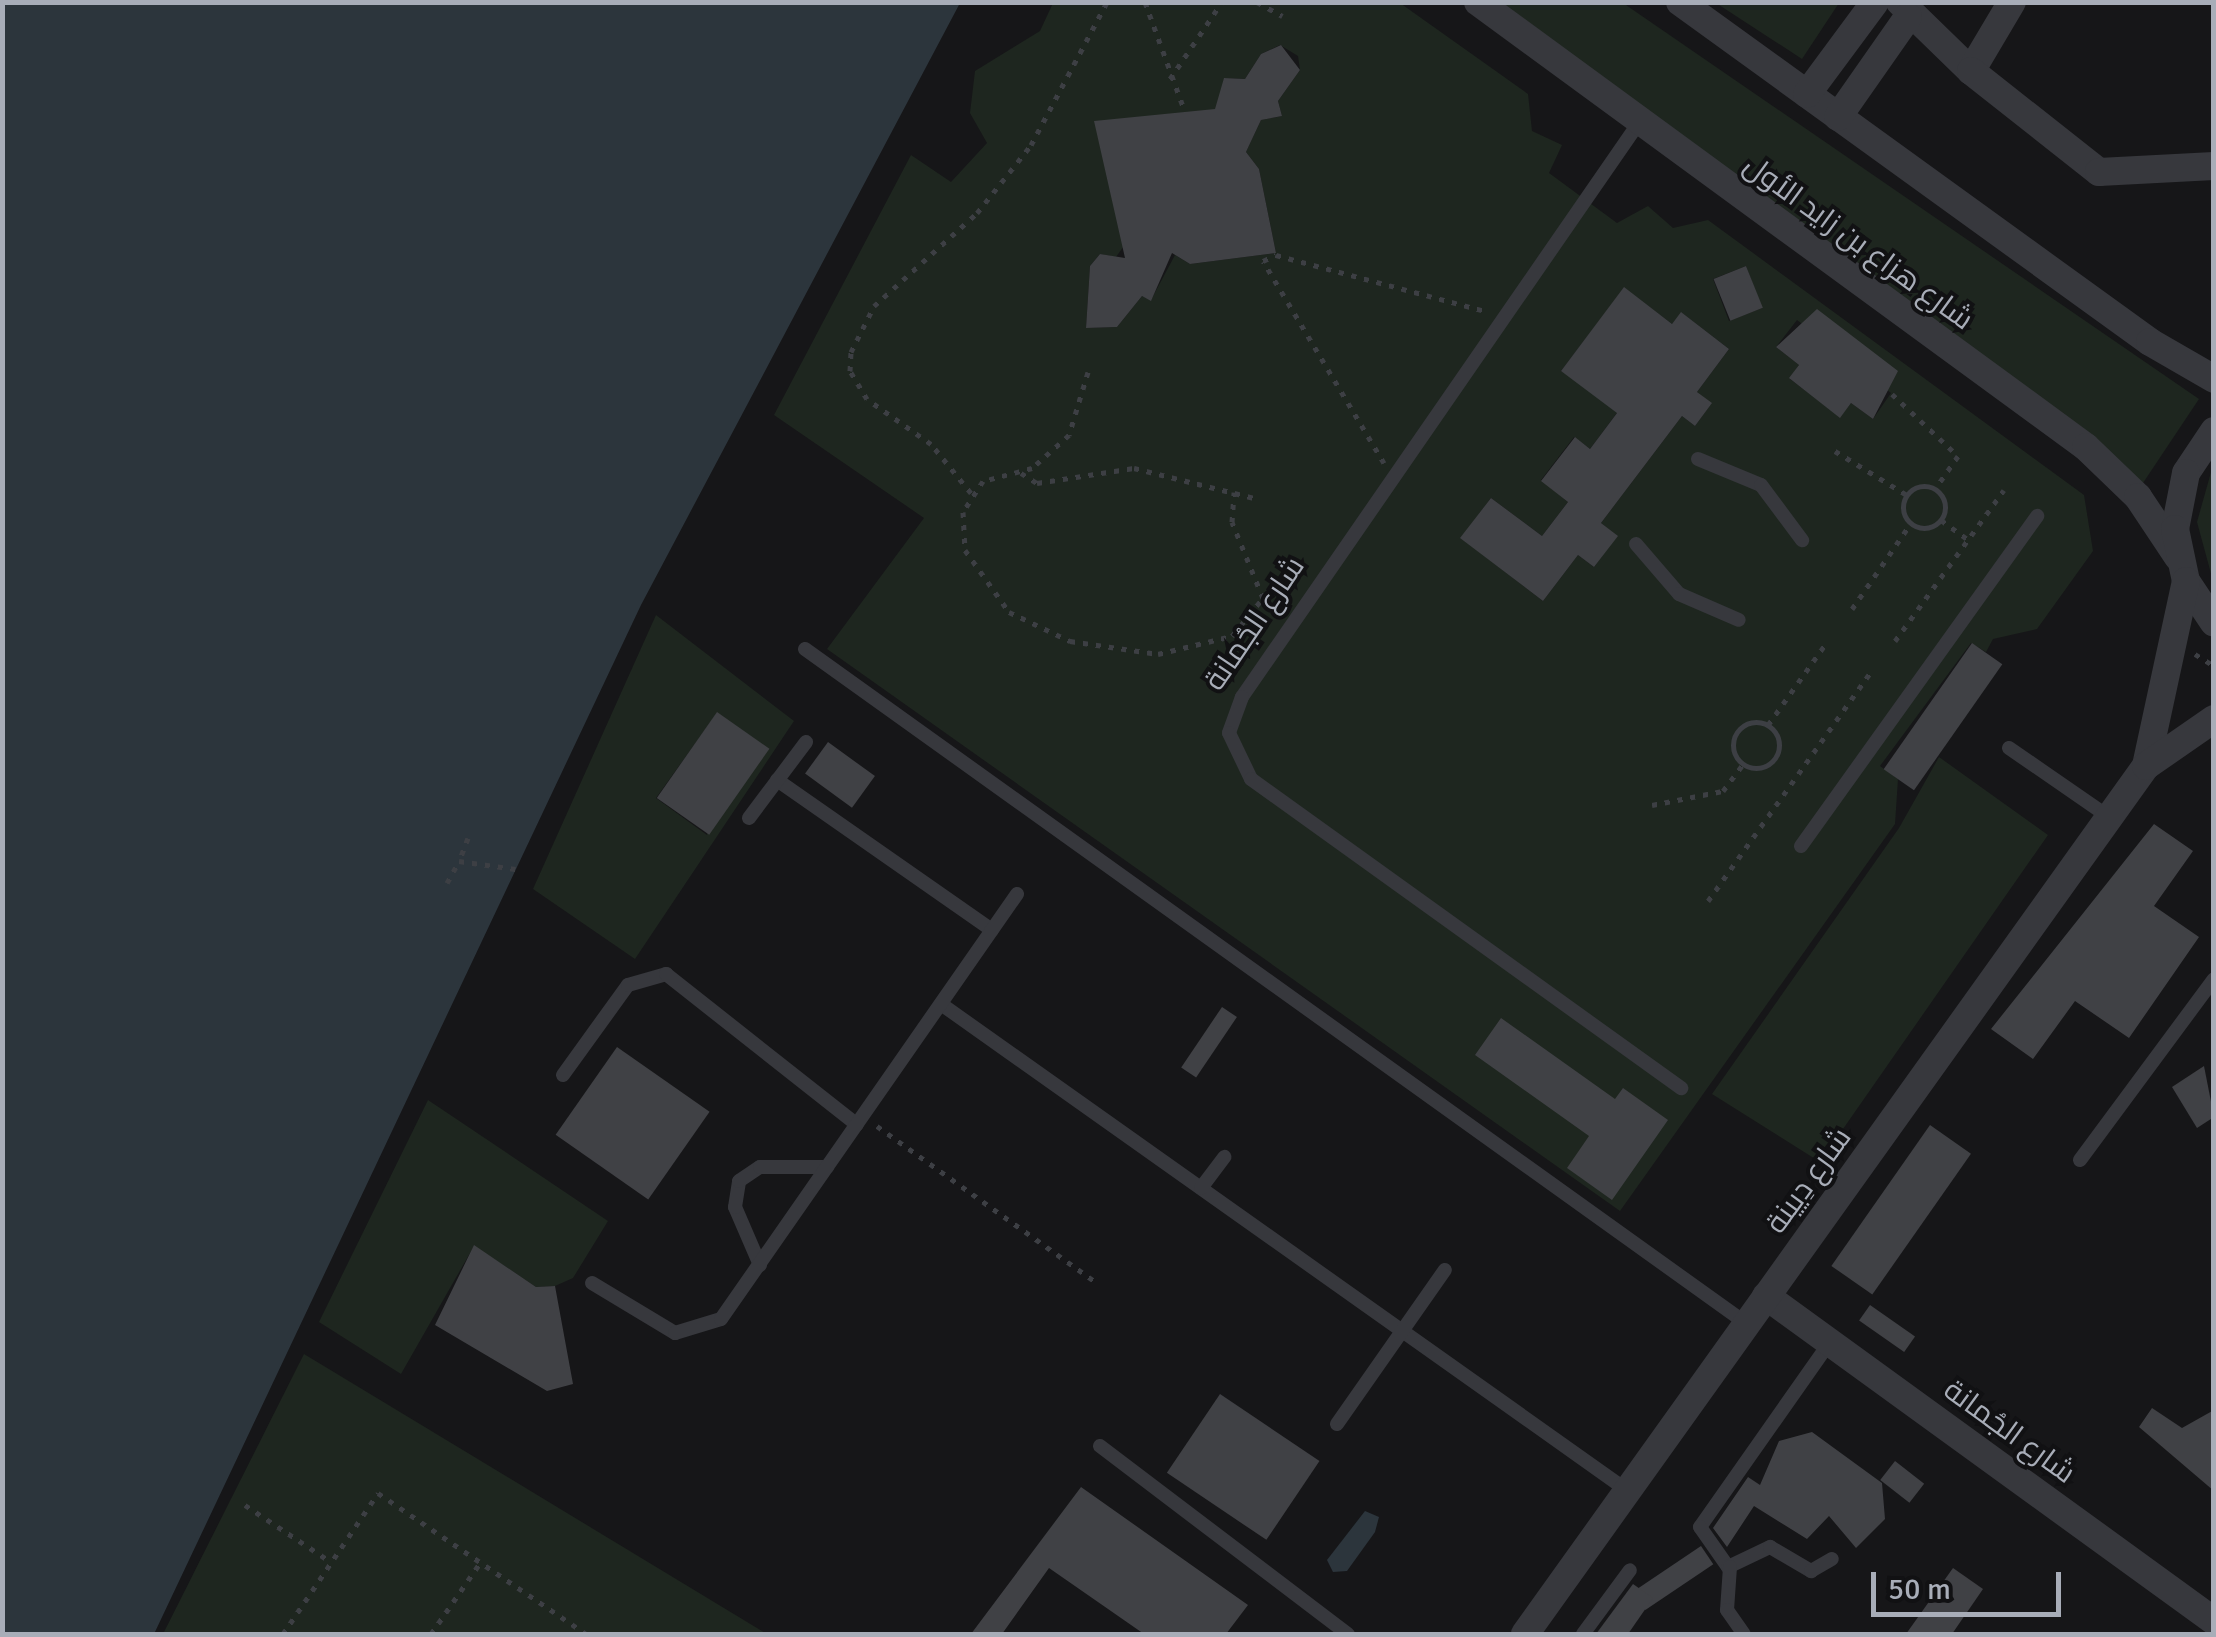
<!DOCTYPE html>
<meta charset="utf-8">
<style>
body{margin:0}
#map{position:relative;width:2216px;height:1637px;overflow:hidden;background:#161618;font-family:Signika,Cairo,sans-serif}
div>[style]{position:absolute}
.green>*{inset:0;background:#1e261f}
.water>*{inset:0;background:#2c353c}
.building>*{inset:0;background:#404145;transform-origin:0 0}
.path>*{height:5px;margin-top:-2.5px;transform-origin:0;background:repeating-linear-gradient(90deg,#3d3f44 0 5px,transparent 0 13px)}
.path>.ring{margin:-2.5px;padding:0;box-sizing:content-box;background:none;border:5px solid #3d3f44;border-radius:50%}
.lane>*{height:14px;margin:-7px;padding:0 7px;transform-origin:7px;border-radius:7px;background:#37383d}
.street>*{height:28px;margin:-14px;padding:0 14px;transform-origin:14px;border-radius:14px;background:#37383d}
span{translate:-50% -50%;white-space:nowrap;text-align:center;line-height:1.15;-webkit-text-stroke:8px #111113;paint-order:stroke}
.street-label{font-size:30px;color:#a8adb8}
.frame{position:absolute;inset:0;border:5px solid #a8adb8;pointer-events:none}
.scale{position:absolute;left:1871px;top:1572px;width:190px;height:45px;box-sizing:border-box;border:5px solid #a8adb8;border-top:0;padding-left:12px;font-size:30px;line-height:35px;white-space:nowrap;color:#a8adb8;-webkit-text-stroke:8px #111113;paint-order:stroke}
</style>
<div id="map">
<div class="green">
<div style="clip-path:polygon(evenodd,1053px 3px,1400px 3px,1528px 94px,1532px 131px,1562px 145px,1549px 173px,1617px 223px,1648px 206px,1673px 228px,1708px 220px,2084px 495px,2093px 551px,2037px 629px,1993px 639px,1986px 652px,1971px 643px,1880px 766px,1898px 779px,1895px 824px,1620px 1211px,827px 649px,924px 518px,774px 415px,911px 155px,951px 182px,987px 143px,970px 113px,975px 71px,1040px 31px,1053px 3px,1280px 45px,1298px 56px,1300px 70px,1278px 101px,1282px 116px,1261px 120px,1246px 152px,1259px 169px,1276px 253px,1190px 264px,1175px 255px,1151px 300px,1142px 296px,1117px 327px,1086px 328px,1090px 266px,1100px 254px,1116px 257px,1223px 108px,1224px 78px,1245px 79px,1261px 54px,1280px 45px,1053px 3px,1746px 266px,1762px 308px,1729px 321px,1713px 279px,1746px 266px,1053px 3px,1624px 288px,1672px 324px,1682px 313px,1729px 349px,1697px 392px,1711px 404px,1695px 426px,1682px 416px,1601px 523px,1617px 536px,1594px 567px,1578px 555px,1543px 601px,1461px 538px,1491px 498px,1542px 536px,1568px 502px,1541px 480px,1574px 437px,1590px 449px,1622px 406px,1561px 371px,1624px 288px,1053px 3px,1797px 320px,1891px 393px,1873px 419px,1851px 403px,1840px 417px,1790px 379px,1799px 365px,1776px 347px,1797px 320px)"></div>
<div style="clip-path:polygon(1495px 3px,1623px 3px,2199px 399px,2143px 483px)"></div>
<div style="clip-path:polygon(1716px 3px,1839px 3px,1802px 59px)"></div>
<div style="clip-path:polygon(2213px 465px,2213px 581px,2197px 522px)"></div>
<div style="clip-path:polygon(evenodd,656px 615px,794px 721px,635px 959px,533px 889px,656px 615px,717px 713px,707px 835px,656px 798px,717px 713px)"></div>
<div style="clip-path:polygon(1939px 757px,2048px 835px,1820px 1162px,1712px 1094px,1899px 828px)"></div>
<div style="clip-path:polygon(428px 1100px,608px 1221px,573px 1278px,555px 1286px,536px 1287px,474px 1246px,401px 1374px,319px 1322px)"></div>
<div style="clip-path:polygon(304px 1354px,767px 1634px,163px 1634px)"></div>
</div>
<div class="water">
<div style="clip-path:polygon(3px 2px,960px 3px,641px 605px,154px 1634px,3px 1634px)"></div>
<div style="clip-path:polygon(1365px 1511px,1379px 1517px,1375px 1532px,1347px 1571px,1333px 1572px,1327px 1560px)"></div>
</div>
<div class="building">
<div style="clip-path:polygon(1281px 45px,1300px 70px,1278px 101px,1282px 116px,1261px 120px,1246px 152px,1259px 169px,1276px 253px,1190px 264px,1172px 253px,1151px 301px,1142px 296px,1117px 327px,1086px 328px,1090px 266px,1100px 254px,1125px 258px,1094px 121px,1215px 109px,1224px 78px,1245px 79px,1261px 54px)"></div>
<div style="left:1746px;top:266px;width:45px;height:35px;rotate:68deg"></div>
<div style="clip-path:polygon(1624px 287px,1672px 324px,1681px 312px,1729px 349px,1697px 392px,1712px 403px,1695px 426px,1682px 416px,1601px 523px,1618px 536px,1594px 567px,1578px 555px,1543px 601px,1460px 538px,1491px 498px,1542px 536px,1568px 502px,1541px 481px,1575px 437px,1590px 449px,1617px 413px,1561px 371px)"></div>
<div style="clip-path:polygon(1817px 309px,1898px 371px,1873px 419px,1851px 403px,1840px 418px,1789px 378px,1799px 365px,1776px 347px)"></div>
<div style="left:1972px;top:643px;width:37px;height:154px;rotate:35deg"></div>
<div style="left:717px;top:712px;width:64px;height:105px;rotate:35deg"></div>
<div style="left:828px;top:742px;width:58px;height:39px;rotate:36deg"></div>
<div style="clip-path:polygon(2154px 824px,2193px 851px,2154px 906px,2199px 937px,2129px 1038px,2075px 1001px,2033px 1059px,1991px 1029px)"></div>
<div style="left:1222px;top:1007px;width:18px;height:73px;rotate:34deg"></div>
<div style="clip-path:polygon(1501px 1018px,1615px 1099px,1623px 1088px,1668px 1120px,1612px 1200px,1567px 1168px,1589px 1136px,1475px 1055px)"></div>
<div style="left:617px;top:1047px;width:113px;height:107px;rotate:35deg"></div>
<div style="clip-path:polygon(2204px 1066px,2214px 1117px,2197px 1128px,2172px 1087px)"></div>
<div style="left:1930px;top:1125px;width:50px;height:172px;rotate:35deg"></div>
<div style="clip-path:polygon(474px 1245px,536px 1287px,555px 1286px,573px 1384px,547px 1391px,435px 1325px)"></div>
<div style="left:1870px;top:1305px;width:55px;height:19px;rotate:35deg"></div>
<div style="left:1220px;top:1394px;width:120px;height:95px;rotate:34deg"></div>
<div style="clip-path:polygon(2152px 1408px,2182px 1428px,2214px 1410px,2214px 1491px,2139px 1427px)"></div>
<div style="clip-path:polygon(1812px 1432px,1882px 1483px,1885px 1519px,1856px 1548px,1829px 1516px,1807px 1539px,1754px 1506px,1727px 1547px,1713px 1528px,1748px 1477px,1760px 1485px,1779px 1441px)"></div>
<div style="left:1895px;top:1461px;width:37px;height:24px;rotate:38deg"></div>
<div style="clip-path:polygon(1081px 1487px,1248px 1605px,1226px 1634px,1144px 1634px,1049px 1568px,1002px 1634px,971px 1634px)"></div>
<div style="left:1701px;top:1546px;width:22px;height:82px;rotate:56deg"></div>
<div style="clip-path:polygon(1953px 1568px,1983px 1589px,1952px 1634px,1906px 1634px)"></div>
<div style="clip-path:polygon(1633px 1584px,1653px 1598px,1628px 1634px,1596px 1634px)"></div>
</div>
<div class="path">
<div style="left:1145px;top:2px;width:117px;rotate:70deg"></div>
<div style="left:1257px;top:2px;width:29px;rotate:29deg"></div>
<div style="left:1170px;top:79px;width:93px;rotate:-56deg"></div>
<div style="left:1088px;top:372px;width:66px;rotate:106.8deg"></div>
<div style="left:1069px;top:435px;width:50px;rotate:138.3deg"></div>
<div style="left:1032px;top:468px;width:51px;rotate:165.1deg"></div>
<div style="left:983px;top:481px;width:37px;rotate:123deg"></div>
<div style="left:963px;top:512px;width:38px;rotate:87deg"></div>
<div style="left:965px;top:550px;width:76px;rotate:54.6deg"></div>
<div style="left:1009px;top:612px;width:68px;rotate:25.4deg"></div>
<div style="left:1070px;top:641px;width:89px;rotate:8.4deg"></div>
<div style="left:1158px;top:654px;width:76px;rotate:-13.7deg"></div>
<div style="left:1232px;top:636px;width:49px;rotate:-50.8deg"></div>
<div style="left:1263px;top:598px;width:82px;rotate:-112.2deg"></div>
<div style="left:1232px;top:522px;width:30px;rotate:-86deg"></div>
<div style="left:1892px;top:394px;width:91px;rotate:43.2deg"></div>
<div style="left:1958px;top:456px;width:40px;rotate:124.9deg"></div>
<div style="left:1835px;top:451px;width:84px;rotate:31.4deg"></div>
<div style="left:1384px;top:463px;width:235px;rotate:-120.9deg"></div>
<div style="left:1263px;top:261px;width:14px;rotate:-25deg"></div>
<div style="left:1276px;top:255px;width:216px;rotate:15deg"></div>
<div style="left:1021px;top:473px;width:19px;rotate:32deg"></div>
<div style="left:1037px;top:483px;width:98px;rotate:-8.8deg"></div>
<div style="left:1134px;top:468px;width:128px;rotate:14deg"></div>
<div class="ring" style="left:1903px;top:486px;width:37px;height:37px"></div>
<div style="left:971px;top:493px;width:63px;rotate:-129.2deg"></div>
<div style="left:931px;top:444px;width:78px;rotate:-144.9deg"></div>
<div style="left:867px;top:399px;width:33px;rotate:-121deg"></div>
<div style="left:850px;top:371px;width:19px;rotate:-87deg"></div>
<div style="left:851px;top:352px;width:51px;rotate:-63.4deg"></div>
<div style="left:874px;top:306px;width:139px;rotate:-42.1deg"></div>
<div style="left:977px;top:213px;width:87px;rotate:-51.5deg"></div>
<div style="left:1031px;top:145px;width:162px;rotate:-62deg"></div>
<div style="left:1941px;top:520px;width:32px;rotate:36deg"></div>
<div style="left:1852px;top:609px;width:104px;rotate:-55.5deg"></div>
<div style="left:1895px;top:641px;width:186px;rotate:-54.2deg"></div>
<div style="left:2195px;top:654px;width:22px;rotate:32deg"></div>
<div class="ring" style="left:1733px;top:722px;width:41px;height:41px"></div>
<div style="left:1768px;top:725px;width:102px;rotate:-54.6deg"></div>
<div style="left:1652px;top:805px;width:72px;rotate:-11.2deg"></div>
<div style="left:1723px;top:791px;width:34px;rotate:-53deg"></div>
<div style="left:468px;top:838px;width:25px;rotate:111deg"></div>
<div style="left:459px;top:861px;width:57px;rotate:8.1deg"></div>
<div style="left:447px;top:883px;width:25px;rotate:-61deg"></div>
<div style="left:1708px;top:901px;width:281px;rotate:-54.6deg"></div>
<div style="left:877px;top:1126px;width:269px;rotate:35.5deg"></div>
<div style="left:245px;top:1505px;width:103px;rotate:33.5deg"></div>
<div style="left:283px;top:1634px;width:170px;rotate:-56deg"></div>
<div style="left:378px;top:1493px;width:251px;rotate:34.1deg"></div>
<div style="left:431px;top:1634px;width:86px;rotate:-55.4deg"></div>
</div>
<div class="lane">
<div style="left:1638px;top:124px;width:697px;rotate:124.65deg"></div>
<div style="left:1242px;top:697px;width:38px;rotate:110deg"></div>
<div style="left:1229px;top:733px;width:51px;rotate:64.4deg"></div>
<div style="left:1251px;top:779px;width:530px;rotate:35.7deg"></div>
<div style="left:1698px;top:459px;width:68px;rotate:22.4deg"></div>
<div style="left:1761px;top:485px;width:69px;rotate:53.3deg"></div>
<div style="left:1636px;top:544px;width:66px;rotate:49.3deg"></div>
<div style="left:1679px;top:594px;width:65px;rotate:23.4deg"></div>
<div style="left:805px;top:649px;width:1159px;rotate:35.62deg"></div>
<div style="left:2009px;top:748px;width:121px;rotate:34.6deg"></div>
<div style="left:777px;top:780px;width:262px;rotate:34.9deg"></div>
<div style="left:749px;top:818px;width:95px;rotate:-53.1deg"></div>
<div style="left:1801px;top:846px;width:406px;rotate:-54.4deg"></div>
<div style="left:941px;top:1004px;width:842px;rotate:35.33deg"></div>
<div style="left:563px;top:1075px;width:111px;rotate:-54.2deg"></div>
<div style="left:628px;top:985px;width:40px;rotate:-16deg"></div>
<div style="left:666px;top:974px;width:243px;rotate:38.3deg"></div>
<div style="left:2080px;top:1160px;width:225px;rotate:-53.5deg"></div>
<div style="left:1201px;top:1188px;width:39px;rotate:-53deg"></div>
<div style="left:760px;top:1265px;width:63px;rotate:-113.3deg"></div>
<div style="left:735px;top:1207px;width:26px;rotate:-81deg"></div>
<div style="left:739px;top:1181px;width:25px;rotate:-34deg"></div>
<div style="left:760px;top:1167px;width:67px"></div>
<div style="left:592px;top:1283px;width:97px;rotate:31.1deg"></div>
<div style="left:675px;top:1333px;width:48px;rotate:-16.9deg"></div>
<div style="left:721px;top:1319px;width:518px;rotate:-55.14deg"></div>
<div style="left:1830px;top:1342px;width:226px;rotate:125.1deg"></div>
<div style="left:1700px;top:1527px;width:49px;rotate:55deg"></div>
<div style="left:1728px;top:1567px;width:47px;rotate:-25.5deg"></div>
<div style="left:1770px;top:1547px;width:48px;rotate:30.3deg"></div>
<div style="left:1811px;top:1571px;width:24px;rotate:-30deg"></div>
<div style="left:1337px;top:1424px;width:188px;rotate:-55deg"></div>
<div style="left:1100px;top:1446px;width:311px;rotate:37.2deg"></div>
<div style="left:1730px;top:1567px;width:43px;rotate:94deg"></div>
<div style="left:1727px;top:1610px;width:29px;rotate:55deg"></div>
<div style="left:1583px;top:1634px;width:79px;rotate:-53.7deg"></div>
</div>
<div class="street">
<div style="left:1478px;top:2px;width:753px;rotate:36.2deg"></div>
<div style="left:2086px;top:447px;width:72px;rotate:43.9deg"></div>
<div style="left:2138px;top:497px;width:72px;rotate:56.3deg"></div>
<div style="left:1680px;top:2px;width:580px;rotate:35.88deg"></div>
<div style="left:2150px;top:342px;width:74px;rotate:30deg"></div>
<div style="left:1900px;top:2px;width:99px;rotate:44.2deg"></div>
<div style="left:1971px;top:71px;width:80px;rotate:-59.3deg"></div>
<div style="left:1971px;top:71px;width:163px;rotate:38.3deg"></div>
<div style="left:2099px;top:172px;width:115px;rotate:-3deg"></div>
<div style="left:1807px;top:94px;width:114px;rotate:-53.5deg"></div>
<div style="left:1838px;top:117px;width:122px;rotate:-55deg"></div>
<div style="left:2214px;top:431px;width:50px;rotate:123.7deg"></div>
<div style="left:2186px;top:473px;width:57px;rotate:101.1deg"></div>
<div style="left:2175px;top:529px;width:53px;rotate:78.1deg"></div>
<div style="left:2186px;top:581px;width:50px;rotate:56.3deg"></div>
<div style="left:2146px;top:766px;width:189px;rotate:-77.8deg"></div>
<div style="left:1766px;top:1296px;width:553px;rotate:35.96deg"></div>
<div style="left:1525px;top:1634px;width:1067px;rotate:-54.42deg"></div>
<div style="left:2146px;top:766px;width:83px;rotate:-34.7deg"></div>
</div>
<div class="street-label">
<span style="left:1858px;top:243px;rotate:36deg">شارع هزاع بن زايد الأول</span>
<span style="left:1255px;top:624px;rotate:-56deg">شارع الجُمانة</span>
<span style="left:1809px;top:1181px;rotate:-54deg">شارع دِيينة</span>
<span style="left:2009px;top:1432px;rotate:36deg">شارع الجُمانة</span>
</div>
<div class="frame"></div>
<div class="scale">50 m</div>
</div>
